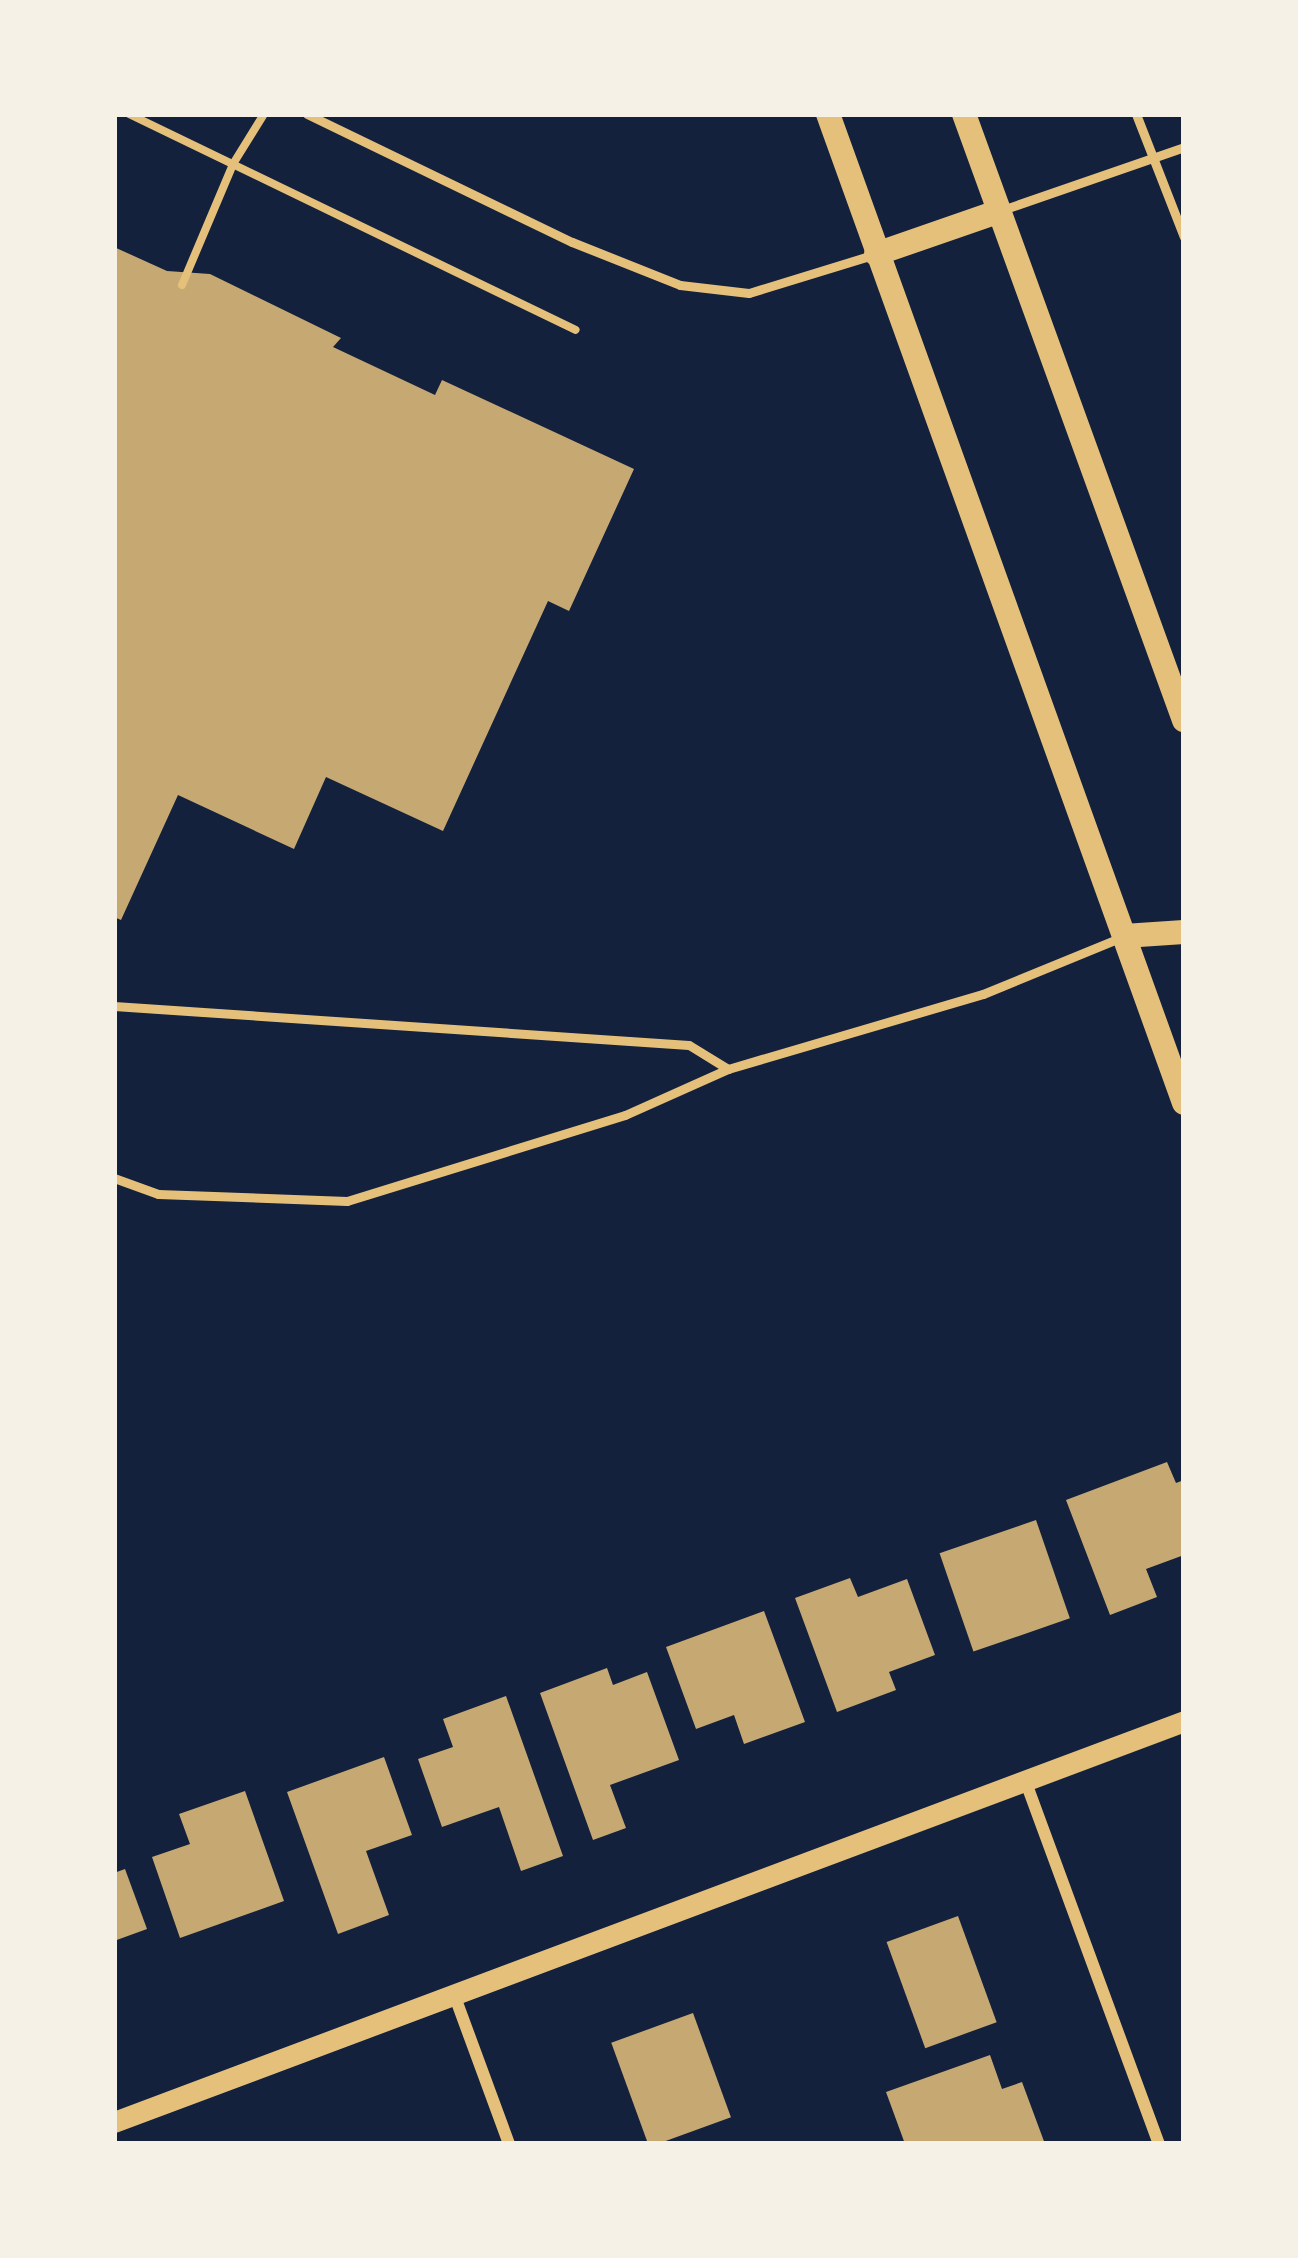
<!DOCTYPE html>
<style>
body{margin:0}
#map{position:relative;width:1298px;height:2258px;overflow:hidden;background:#14213d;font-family:"DejaVu Sans",sans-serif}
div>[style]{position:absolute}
.building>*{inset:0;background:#c6a872;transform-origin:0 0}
.path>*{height:8px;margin:-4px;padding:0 4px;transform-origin:4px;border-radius:4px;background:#e5c07b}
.service>*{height:9px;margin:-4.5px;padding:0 4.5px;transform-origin:4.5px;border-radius:4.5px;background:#e5c07b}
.minor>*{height:12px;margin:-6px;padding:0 6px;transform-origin:6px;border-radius:6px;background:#e5c07b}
.tertiary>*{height:21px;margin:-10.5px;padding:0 10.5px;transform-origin:10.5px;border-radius:10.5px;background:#e5c07b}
.secondary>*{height:24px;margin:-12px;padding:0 12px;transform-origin:12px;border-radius:12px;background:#e5c07b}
span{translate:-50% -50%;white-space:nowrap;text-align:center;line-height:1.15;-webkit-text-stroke:12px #f6f1e7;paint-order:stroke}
.frame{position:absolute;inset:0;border:117px solid #f6f1e7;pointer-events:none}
</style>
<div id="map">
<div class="building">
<div style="clip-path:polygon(114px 247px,167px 271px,210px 274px,341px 338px,333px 347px,435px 395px,442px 380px,634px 469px,569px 611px,548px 601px,443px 831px,326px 777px,294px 849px,178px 795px,121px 920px,114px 917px)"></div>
<div style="clip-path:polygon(1167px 1462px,1176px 1483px,1184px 1480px,1184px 1555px,1146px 1569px,1157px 1597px,1110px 1615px,1066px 1500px)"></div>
<div style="left:1036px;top:1520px;width:104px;height:102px;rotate:71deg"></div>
<div style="clip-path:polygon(850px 1578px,858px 1597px,907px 1579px,935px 1655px,889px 1672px,896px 1690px,837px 1712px,795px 1598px)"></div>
<div style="clip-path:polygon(764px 1611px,805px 1722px,744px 1744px,734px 1715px,696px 1729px,666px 1647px)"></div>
<div style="clip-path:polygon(607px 1668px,613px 1685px,647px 1672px,679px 1760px,610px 1785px,626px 1828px,593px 1840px,540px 1693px)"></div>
<div style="clip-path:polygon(506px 1696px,563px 1856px,521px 1871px,499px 1807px,442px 1827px,418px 1759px,453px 1747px,443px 1719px)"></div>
<div style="clip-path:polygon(384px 1757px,412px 1835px,366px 1851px,389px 1915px,338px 1934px,287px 1792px)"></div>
<div style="clip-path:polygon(245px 1791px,284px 1901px,180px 1938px,152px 1857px,190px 1844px,179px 1814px)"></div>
<div style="clip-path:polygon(125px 1869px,147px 1929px,114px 1941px,114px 1873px)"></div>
<div style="left:958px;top:1916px;width:113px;height:76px;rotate:70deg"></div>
<div style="left:693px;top:2013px;width:111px;height:87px;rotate:70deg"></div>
<div style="clip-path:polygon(990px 2055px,1002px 2089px,1022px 2082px,1045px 2144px,905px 2144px,886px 2092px)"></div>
</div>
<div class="path">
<div style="left:129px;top:114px;width:496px;rotate:25.8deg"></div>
<div style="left:182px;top:285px;width:131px;rotate:-67.1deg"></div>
<div style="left:233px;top:164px;width:59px;rotate:-58.2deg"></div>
</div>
<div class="service">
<div style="left:307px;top:114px;width:294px;rotate:25.8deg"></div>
<div style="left:572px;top:242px;width:116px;rotate:21.7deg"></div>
<div style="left:680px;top:285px;width:69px;rotate:6.6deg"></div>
<div style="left:749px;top:293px;width:133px;rotate:-17.1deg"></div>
<div style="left:1136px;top:114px;width:132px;rotate:68.7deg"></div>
<div style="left:1005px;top:209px;width:189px;rotate:-19.1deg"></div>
<div style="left:114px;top:1006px;width:576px;rotate:3.88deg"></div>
<div style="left:689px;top:1045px;width:46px;rotate:31.6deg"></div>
<div style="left:114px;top:1178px;width:47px;rotate:20deg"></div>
<div style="left:158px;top:1194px;width:189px;rotate:2.1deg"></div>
<div style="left:347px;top:1201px;width:291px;rotate:-17.2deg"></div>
<div style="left:625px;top:1115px;width:113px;rotate:-24.1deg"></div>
<div style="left:728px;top:1069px;width:266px;rotate:-16.4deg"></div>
<div style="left:983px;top:994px;width:150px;rotate:-22.3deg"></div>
</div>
<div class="minor">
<div style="left:1025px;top:1780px;width:388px;rotate:69.8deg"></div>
<div style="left:455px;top:1997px;width:157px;rotate:69.8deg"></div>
</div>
<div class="tertiary">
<div style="left:114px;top:2122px;width:1143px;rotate:-20.54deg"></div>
</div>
<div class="secondary">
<div style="left:828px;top:114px;width:1051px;rotate:70.2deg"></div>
<div style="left:964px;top:114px;width:645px;rotate:70.05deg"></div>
<div style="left:876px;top:254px;width:131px;rotate:-19.1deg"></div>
<div style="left:1124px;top:936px;width:60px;rotate:-3.8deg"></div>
</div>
<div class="frame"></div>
</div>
